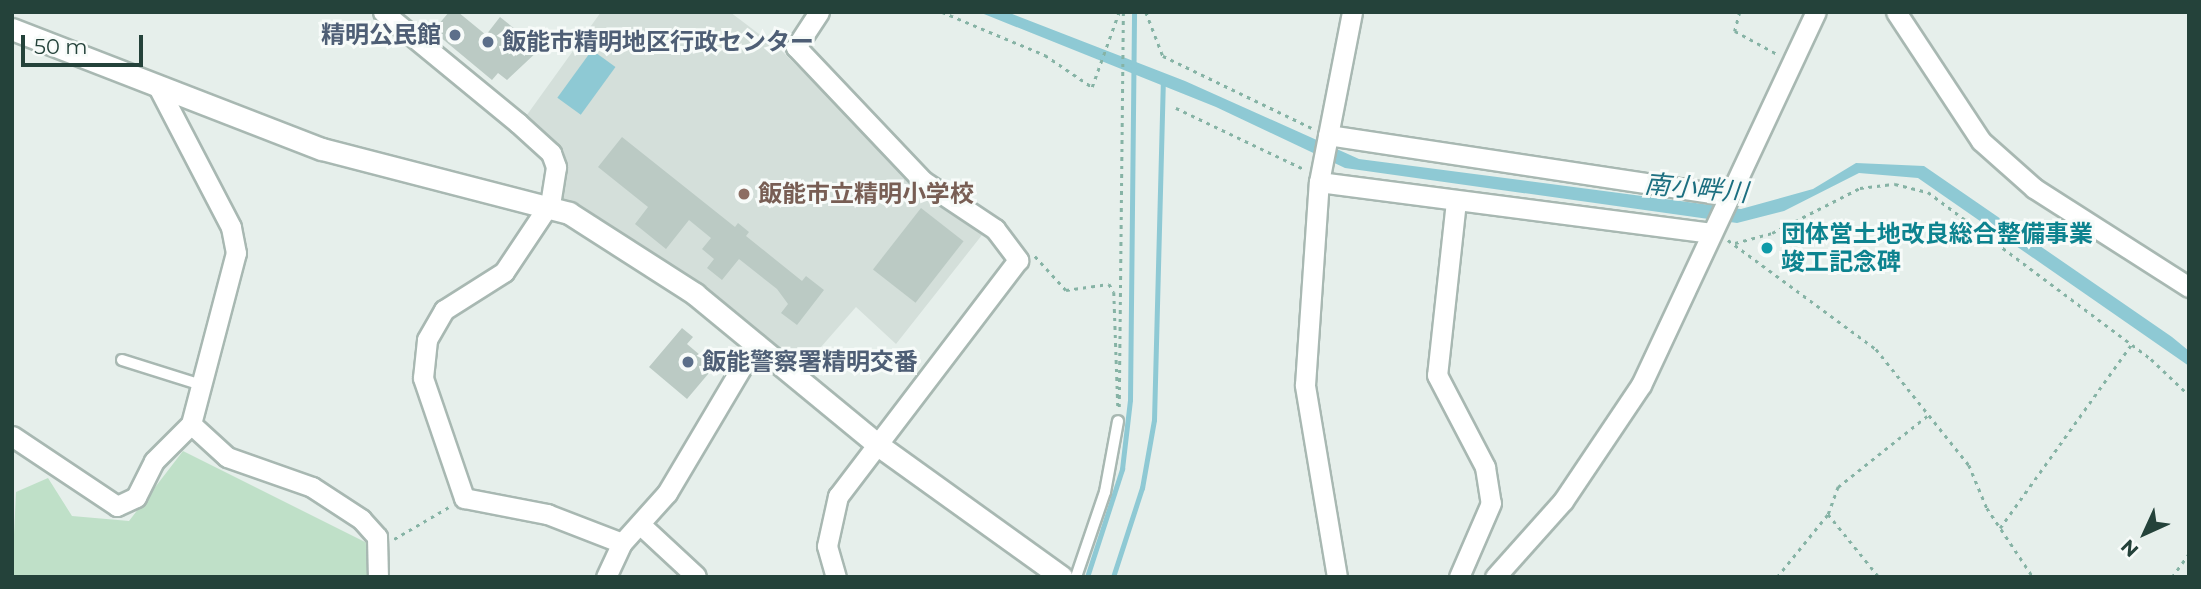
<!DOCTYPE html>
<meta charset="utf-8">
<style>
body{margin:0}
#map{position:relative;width:2201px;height:589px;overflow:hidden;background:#e6efeb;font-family:Montserrat,"Noto Sans JP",sans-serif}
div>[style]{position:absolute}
.built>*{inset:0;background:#d4dfda}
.green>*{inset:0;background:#bfe0c8}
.water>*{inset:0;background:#8ec9d4;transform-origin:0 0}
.stream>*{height:5px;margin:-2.5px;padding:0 2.5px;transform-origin:2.5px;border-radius:2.5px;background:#8ec9d4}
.building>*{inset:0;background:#bbcac4;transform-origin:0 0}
.path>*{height:2.5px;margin-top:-1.25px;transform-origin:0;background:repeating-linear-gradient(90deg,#86b3a5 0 3.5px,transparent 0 8.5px)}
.roads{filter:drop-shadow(2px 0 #a8b8b2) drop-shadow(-2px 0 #a8b8b2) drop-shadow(0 2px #a8b8b2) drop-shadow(0 -2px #a8b8b2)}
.service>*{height:10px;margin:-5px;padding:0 5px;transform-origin:5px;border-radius:5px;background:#fff}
.minor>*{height:19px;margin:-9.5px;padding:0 9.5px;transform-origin:9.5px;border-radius:9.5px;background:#fff}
.tertiary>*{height:21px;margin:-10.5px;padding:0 10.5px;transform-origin:10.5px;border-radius:10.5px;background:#fff}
.dots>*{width:19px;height:19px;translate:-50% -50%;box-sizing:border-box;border:4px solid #f7fbf9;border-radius:50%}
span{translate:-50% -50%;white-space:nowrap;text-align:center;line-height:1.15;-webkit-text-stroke:6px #f7fbf9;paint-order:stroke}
.service-label{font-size:24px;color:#4e5e75;font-weight:700}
.right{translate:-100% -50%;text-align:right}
.left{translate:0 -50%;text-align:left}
.education-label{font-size:24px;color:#785e54;font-weight:700}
.culture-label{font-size:24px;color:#0d838f;font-weight:700}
.water-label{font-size:26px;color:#1c6f80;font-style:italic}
.frame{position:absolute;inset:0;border:14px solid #24423a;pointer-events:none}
.north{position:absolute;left:2110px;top:498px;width:70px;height:70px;-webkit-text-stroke:5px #f7fbf9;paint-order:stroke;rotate:225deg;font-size:19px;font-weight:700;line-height:28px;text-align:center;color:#24423a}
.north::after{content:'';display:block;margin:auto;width:24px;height:32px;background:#24423a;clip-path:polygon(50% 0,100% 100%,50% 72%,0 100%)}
.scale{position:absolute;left:21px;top:35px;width:122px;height:32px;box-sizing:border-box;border:4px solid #24423a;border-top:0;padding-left:9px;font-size:21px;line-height:24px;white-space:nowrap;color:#24423a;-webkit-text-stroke:5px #f7fbf9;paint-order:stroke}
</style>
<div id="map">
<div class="built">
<div style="clip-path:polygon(601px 12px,730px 12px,783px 52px,918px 188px,982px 235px,896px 344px,856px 307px,800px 371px,696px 284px,562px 199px,564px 151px,524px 119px)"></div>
</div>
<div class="green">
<div style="clip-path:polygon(183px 451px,367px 543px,368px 577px,12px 577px,16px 492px,48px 478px,72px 516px,129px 521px)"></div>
</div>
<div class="water">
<div style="clip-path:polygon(979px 12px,1007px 12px,1185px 81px,1359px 159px,1741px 209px,1813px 189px,1856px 163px,1924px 166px,2172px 337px,2189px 351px,2189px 366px,1918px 178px,1859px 173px,1784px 211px,1737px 223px,1345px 168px,1216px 107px)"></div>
<div style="left:592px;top:50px;width:29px;height:59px;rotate:36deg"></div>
</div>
<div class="stream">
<div style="left:1087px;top:577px;width:114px;rotate:-72deg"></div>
<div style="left:1122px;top:469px;width:69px;rotate:-83.4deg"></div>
<div style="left:1130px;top:400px;width:388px;rotate:-89.4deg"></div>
<div style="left:1113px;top:577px;width:94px;rotate:-72deg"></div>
<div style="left:1142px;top:488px;width:69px;rotate:-80deg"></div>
<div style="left:1154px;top:420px;width:341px;rotate:-88.5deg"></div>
</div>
<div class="building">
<div style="clip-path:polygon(449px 12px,458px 12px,486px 35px,500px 17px,540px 49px,507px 80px,498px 73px,492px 80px,433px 31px)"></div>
<div style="clip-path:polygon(622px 137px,735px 227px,738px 223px,749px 232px,746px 236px,802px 281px,806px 276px,824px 290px,797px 325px,781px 313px,788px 304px,777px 289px,739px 259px,722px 280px,707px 268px,714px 259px,702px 249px,711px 238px,689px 220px,666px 249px,635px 224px,648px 207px,598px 167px)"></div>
<div style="left:921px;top:208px;width:54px;height:78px;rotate:38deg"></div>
<div style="clip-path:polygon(682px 328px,693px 337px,687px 344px,714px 367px,687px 399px,649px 367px)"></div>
</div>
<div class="path">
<div style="left:942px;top:12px;width:112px;rotate:22.7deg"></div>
<div style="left:1045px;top:55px;width:57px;rotate:34.2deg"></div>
<div style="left:1092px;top:87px;width:80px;rotate:-70.2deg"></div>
<div style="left:1146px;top:12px;width:47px;rotate:68.9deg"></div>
<div style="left:1163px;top:56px;width:165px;rotate:25.8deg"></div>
<div style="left:1740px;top:12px;width:20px;rotate:105deg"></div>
<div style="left:1735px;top:31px;width:48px;rotate:28.7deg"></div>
<div style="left:1176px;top:108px;width:142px;rotate:25.5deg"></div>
<div style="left:1728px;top:240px;width:184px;rotate:36.4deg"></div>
<div style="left:1876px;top:349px;width:149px;rotate:51.3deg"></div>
<div style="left:1969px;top:465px;width:47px;rotate:67.3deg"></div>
<div style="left:1987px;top:508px;width:83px;rotate:56.3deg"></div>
<div style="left:1735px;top:243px;width:38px;rotate:-15deg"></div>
<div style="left:1772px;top:233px;width:99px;rotate:-27.1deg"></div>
<div style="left:1860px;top:188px;width:35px;rotate:-7deg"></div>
<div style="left:1895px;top:184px;width:34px;rotate:14deg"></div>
<div style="left:1928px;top:192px;width:279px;rotate:36.8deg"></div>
<div style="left:2151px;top:359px;width:52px;rotate:43.5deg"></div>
<div style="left:1035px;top:256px;width:46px;rotate:47.6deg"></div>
<div style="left:1066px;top:290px;width:43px;rotate:-7.9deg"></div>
<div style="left:1109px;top:284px;width:9px;rotate:58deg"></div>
<div style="left:1114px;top:292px;width:115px;rotate:88deg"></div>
<div style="left:1119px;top:407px;width:395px;rotate:-89.4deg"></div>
<div style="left:1828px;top:514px;width:81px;rotate:51deg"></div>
<div style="left:2000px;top:528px;width:225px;rotate:-54.4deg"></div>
<div style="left:394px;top:539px;width:64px;rotate:-30.2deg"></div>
<div style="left:1777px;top:577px;width:81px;rotate:-51deg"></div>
<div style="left:1828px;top:514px;width:29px;rotate:-70deg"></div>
<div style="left:1838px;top:487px;width:114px;rotate:-38.6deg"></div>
<div style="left:2172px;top:577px;width:29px;rotate:-54deg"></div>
</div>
<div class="roads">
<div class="service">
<div style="left:122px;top:360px;width:80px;rotate:17.5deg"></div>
<div style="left:1076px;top:577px;width:90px;rotate:-71.2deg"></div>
<div style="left:1105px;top:492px;width:72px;rotate:-79.6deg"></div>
</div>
<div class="minor">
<div style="left:383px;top:12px;width:175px;rotate:39.4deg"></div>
<div style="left:518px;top:123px;width:45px;rotate:42.3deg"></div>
<div style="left:551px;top:153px;width:15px;rotate:70deg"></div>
<div style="left:556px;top:167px;width:36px;rotate:99deg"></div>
<div style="left:550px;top:203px;width:83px;rotate:123.7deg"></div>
<div style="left:504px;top:272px;width:71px;rotate:147.7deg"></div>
<div style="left:444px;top:310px;width:34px;rotate:120deg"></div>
<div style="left:427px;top:340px;width:38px;rotate:96deg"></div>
<div style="left:423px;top:378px;width:127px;rotate:71.1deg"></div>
<div style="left:464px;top:498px;width:85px;rotate:10.9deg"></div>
<div style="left:547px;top:514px;width:80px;rotate:21.1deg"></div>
<div style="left:819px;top:12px;width:42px;rotate:123.3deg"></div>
<div style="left:796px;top:47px;width:185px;rotate:46.5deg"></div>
<div style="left:923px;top:181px;width:87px;rotate:33.7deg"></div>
<div style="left:995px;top:229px;width:39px;rotate:53deg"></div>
<div style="left:1018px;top:260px;width:297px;rotate:127.3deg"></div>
<div style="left:838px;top:496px;width:51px;rotate:102.4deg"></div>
<div style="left:827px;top:546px;width:32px;rotate:74deg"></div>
<div style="left:1896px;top:12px;width:154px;rotate:56.6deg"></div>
<div style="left:1981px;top:141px;width:71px;rotate:41.6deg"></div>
<div style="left:2034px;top:188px;width:184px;rotate:32.6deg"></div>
<div style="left:1328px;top:135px;width:403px;rotate:8.6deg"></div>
<div style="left:1319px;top:182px;width:394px;rotate:7.4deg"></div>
<div style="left:1456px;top:201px;width:175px;rotate:96.2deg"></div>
<div style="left:1437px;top:375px;width:104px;rotate:62.4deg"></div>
<div style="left:1485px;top:467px;width:36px;rotate:81deg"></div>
<div style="left:1491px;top:503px;width:81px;rotate:113.4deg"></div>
<div style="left:191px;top:424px;width:49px;rotate:42.5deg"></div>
<div style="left:227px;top:457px;width:90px;rotate:19.4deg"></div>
<div style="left:312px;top:487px;width:59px;rotate:33.1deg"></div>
<div style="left:361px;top:519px;width:24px;rotate:48deg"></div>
<div style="left:377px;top:537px;width:40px;rotate:88.6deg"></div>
<div style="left:12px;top:436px;width:126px;rotate:33.7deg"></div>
<div style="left:117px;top:506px;width:21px;rotate:-25deg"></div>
<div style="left:136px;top:497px;width:40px;rotate:-63.4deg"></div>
<div style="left:154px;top:461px;width:52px;rotate:-45deg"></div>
<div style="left:191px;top:424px;width:177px;rotate:-75.3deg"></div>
<div style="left:236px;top:253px;width:26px;rotate:-101deg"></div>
<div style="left:231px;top:227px;width:158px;rotate:-117.5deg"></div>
<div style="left:643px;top:527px;width:72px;rotate:42.8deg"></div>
<div style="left:606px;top:577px;width:38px;rotate:-65deg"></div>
<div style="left:622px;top:543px;width:67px;rotate:-48deg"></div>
<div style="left:667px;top:493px;width:174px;rotate:-59.3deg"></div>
<div style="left:1337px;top:577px;width:195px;rotate:-99.5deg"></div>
<div style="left:1305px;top:385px;width:203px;rotate:-86.1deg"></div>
<div style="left:1319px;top:182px;width:173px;rotate:-79deg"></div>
<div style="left:1495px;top:577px;width:102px;rotate:-48.2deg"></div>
<div style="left:1563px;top:501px;width:140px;rotate:-56.1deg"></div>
<div style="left:1641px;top:385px;width:412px;rotate:-64.9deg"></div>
</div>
<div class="tertiary">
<div style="left:12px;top:29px;width:332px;rotate:21.2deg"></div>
<div style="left:322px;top:149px;width:255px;rotate:14.5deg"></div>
<div style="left:569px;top:213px;width:150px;rotate:32.7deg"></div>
<div style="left:695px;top:294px;width:237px;rotate:39.5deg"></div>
<div style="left:878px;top:445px;width:226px;rotate:35.7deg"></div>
</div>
</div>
<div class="dots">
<div style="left:455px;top:35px;background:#5c6f8a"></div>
<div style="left:488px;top:42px;background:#5c6f8a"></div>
<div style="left:744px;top:194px;background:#8d6e63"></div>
<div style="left:1767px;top:248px;background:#0f9aa8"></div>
<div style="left:688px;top:362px;background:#5c6f8a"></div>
</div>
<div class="service-label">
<span class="right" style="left:441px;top:35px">精明公民館</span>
<span class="left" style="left:502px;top:42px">飯能市精明地区行政センター</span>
<span class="left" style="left:702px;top:362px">飯能警察署精明交番</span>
</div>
<div class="education-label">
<span class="left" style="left:758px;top:194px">飯能市立精明小学校</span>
</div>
<div class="culture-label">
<span class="left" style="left:1781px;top:248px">団体営土地改良総合整備事業<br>竣工記念碑</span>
</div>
<div class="water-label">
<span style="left:1696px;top:189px;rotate:5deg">南小畔川</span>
</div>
<div class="frame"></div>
<div class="north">N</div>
<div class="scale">50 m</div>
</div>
